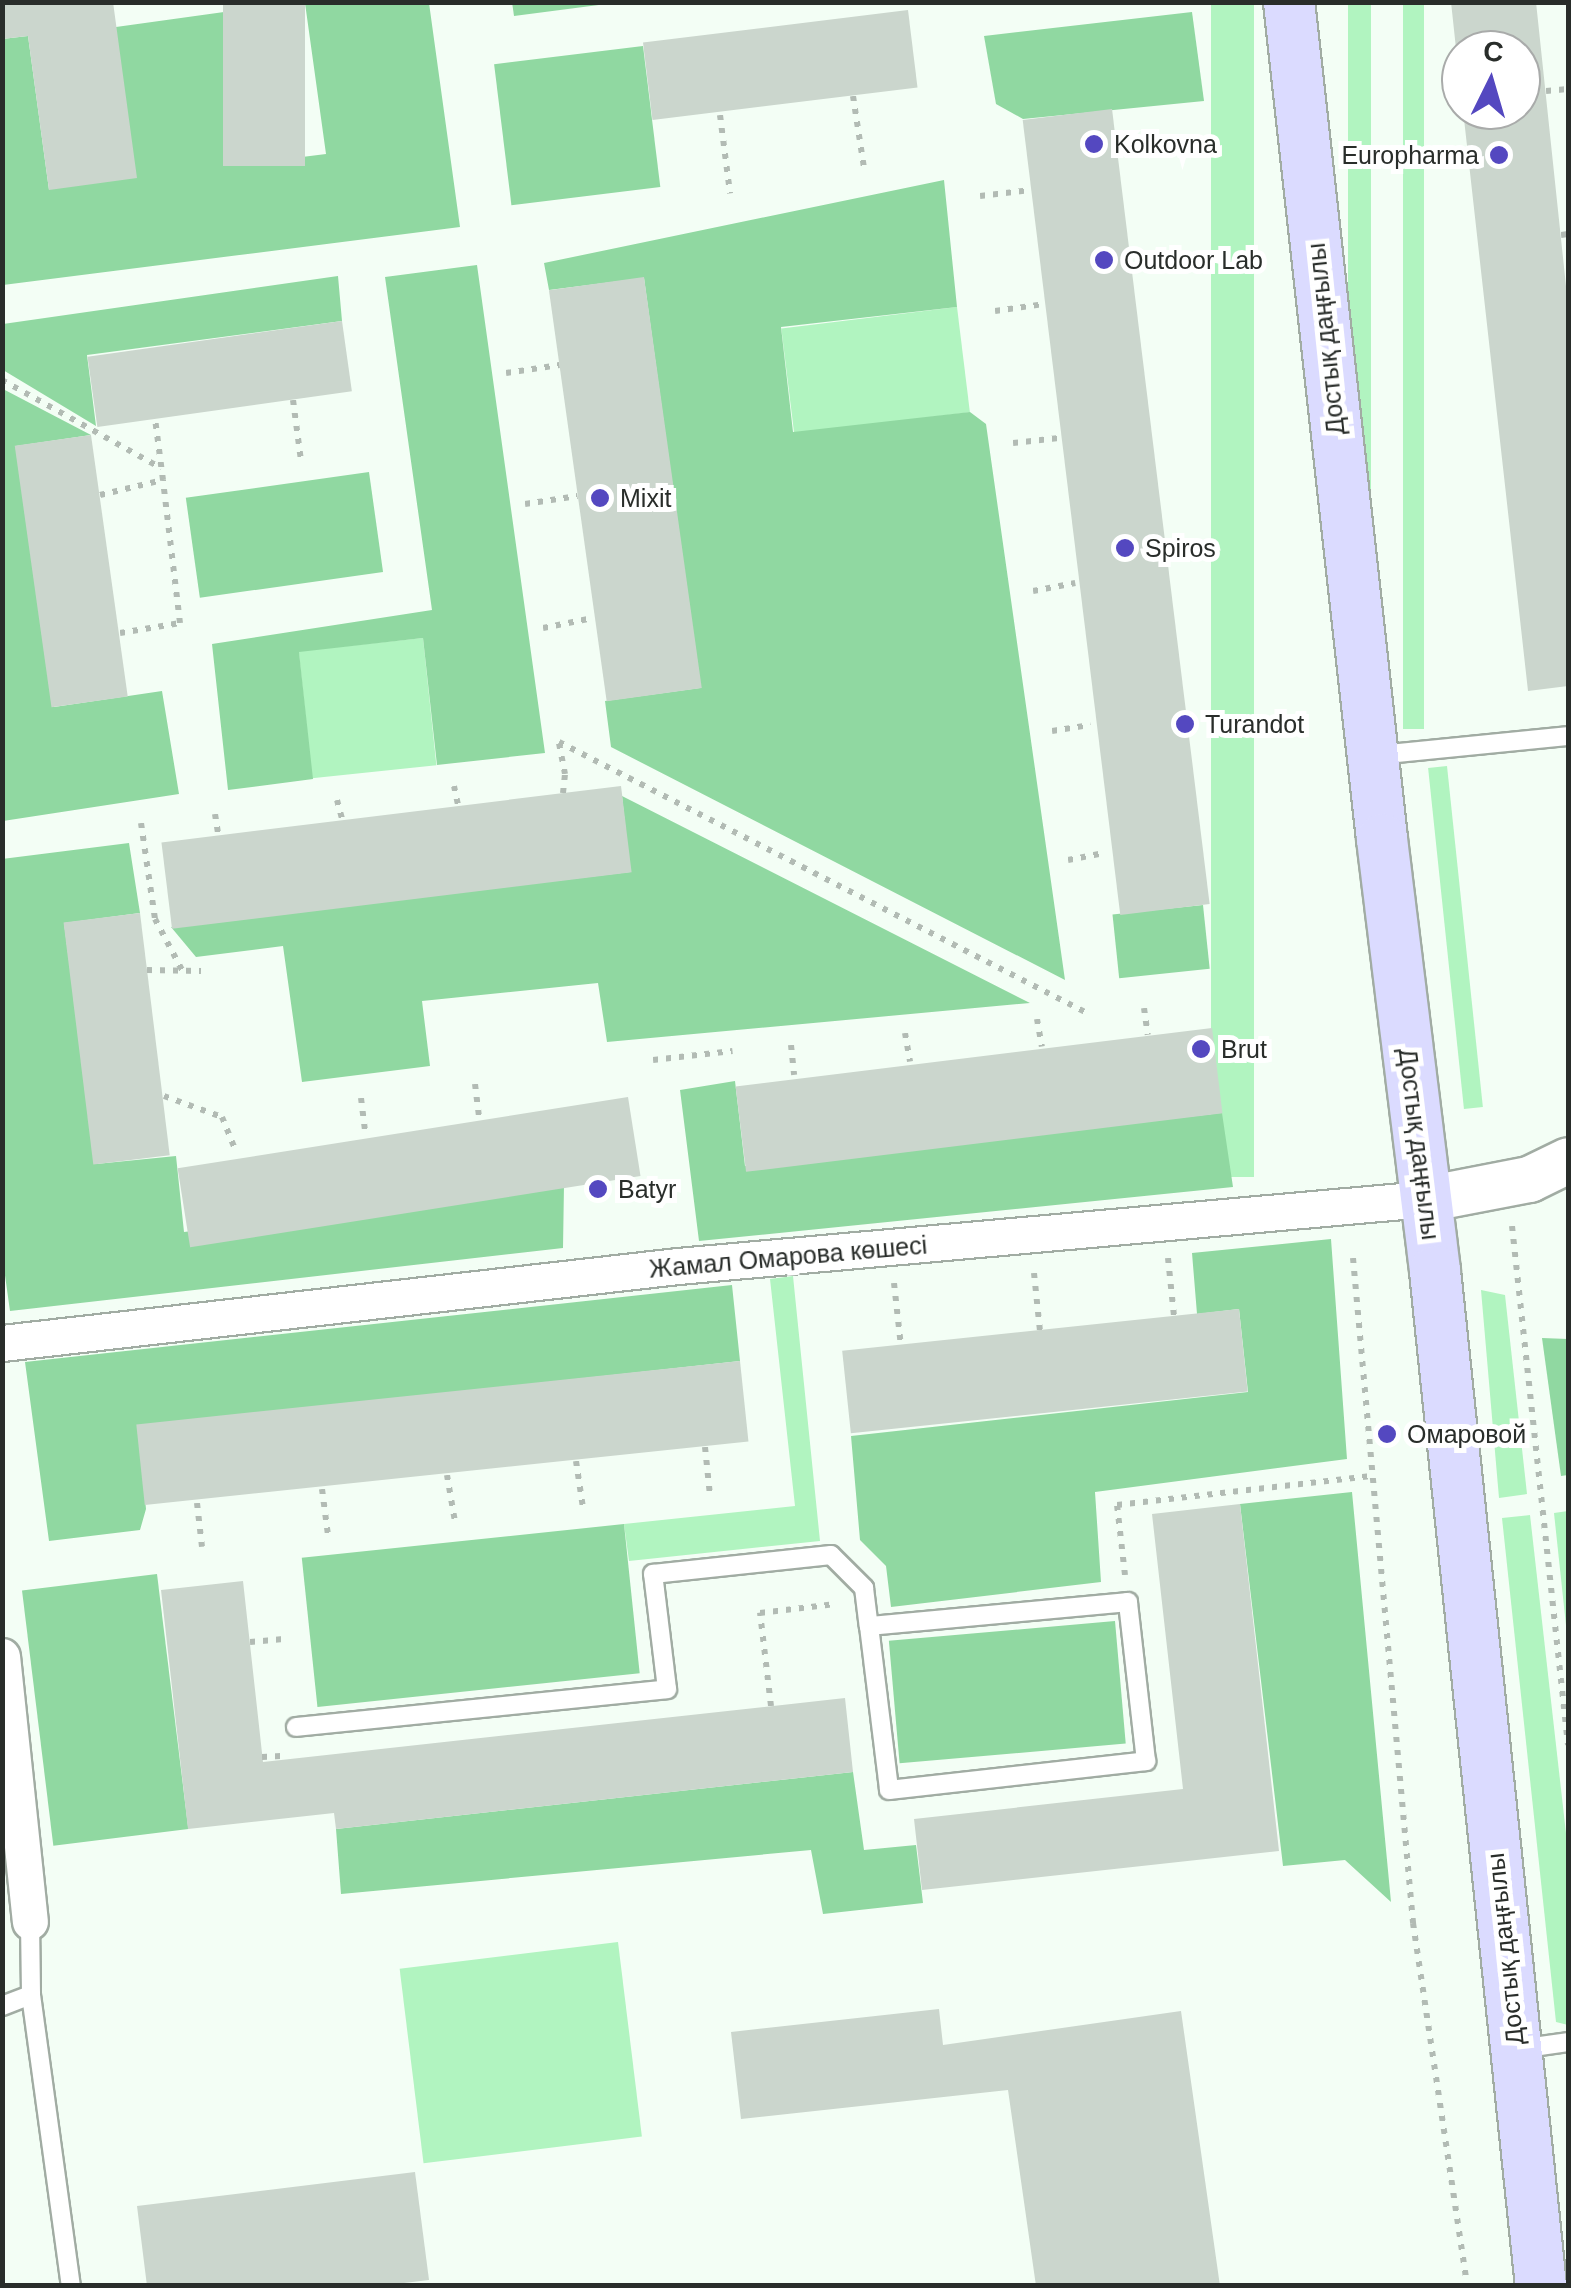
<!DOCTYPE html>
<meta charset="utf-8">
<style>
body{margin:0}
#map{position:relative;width:1571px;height:2288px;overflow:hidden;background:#f3fef5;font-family:Arial,sans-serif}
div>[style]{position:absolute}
.green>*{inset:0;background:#b1f4c0;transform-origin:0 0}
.forest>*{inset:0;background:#90d8a1;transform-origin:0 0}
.building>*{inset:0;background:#cbd6cd;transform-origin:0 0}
.path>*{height:6px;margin-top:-3px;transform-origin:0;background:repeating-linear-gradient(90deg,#b2bbb4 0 5px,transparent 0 13px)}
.roads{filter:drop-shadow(2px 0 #a1aca3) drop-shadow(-2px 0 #a1aca3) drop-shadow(0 2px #a1aca3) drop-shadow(0 -2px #a1aca3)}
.service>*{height:18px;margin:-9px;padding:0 9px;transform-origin:9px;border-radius:9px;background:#fff}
.minor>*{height:35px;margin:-17.5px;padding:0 17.5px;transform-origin:17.5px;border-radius:17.5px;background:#fff}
.tertiary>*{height:45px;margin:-22.5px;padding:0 22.5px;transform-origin:22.5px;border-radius:22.5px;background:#fff}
.secondary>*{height:50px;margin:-25px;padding:0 25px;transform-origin:25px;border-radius:25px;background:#dbdbff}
.dots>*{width:28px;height:28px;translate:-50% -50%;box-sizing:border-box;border:5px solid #fff;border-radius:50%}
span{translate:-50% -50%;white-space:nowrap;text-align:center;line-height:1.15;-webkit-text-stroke:10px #fff;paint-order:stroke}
.poi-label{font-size:25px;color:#292d2a}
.left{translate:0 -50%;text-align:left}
.right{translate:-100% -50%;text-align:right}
.street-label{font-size:25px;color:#292d2a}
.frame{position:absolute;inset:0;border:5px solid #292d2a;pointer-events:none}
.north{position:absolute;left:1441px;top:30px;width:100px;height:100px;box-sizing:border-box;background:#fff;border:2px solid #a9abaa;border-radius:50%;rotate:5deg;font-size:28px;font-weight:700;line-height:40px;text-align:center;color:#292d2a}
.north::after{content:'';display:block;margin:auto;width:35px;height:45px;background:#5448c0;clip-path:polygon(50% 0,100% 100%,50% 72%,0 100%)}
</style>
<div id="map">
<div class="green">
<div style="left:1211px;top:3px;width:43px;height:1174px"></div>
<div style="left:1348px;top:3px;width:23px;height:732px"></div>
<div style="left:1403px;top:3px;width:21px;height:726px"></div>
<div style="left:957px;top:307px;width:106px;height:177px;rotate:83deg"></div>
<div style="left:423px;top:638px;width:128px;height:125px;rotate:84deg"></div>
<div style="left:1447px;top:766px;width:343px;height:19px;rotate:84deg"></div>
<div style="clip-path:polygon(793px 1276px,820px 1541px,629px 1561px,624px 1524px,795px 1506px,770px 1279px)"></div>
<div style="clip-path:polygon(1481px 1290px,1505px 1295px,1527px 1494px,1499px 1498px)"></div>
<div style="clip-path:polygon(1568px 1511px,1568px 1644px,1554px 1513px)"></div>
<div style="clip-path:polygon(1530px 1515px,1568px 1851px,1568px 2025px,1556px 2022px,1502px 1518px)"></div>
<div style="left:618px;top:1942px;width:196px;height:220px;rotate:83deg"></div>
</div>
<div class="forest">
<div style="clip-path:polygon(512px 2px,614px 2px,614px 3px,514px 16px)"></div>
<div style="clip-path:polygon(305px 3px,429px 3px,460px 227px,3px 285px,2px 39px,28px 36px,49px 190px,116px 27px,224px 12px,245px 164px,326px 154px)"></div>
<div style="clip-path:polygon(1192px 12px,1204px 101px,1023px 119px,996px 104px,984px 36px)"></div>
<div style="left:643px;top:46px;width:142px;height:150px;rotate:83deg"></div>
<div style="clip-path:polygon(944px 180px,957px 307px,781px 327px,793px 432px,970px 412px,986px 424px,1065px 980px,611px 747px,605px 701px,700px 688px,644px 278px,549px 290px,544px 263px)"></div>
<div style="clip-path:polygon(477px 265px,545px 753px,437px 765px,423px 638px,299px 652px,313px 779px,228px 790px,212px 644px,432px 610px,385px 277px)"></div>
<div style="clip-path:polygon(338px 276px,342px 321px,87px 355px,96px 426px,3px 370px,3px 324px)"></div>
<div style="clip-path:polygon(3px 389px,91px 435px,16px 446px,54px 707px,162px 691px,179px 794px,3px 821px)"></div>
<div style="left:369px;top:472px;width:101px;height:185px;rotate:82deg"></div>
<div style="clip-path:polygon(622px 796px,1030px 1003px,607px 1042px,598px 983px,422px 1001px,430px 1066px,302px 1082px,283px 946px,196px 957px,171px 927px,630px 872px)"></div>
<div style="clip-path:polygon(129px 843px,140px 913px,64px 923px,96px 1164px,176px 1156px,184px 1232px,564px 1185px,563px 1248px,10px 1311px,2px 1254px,2px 859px)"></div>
<div style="left:1203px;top:905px;width:64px;height:91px;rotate:84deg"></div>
<div style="clip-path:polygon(735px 1081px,745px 1166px,1222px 1113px,1233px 1187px,699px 1241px,680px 1090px)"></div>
<div style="clip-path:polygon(1331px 1239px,1347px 1459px,1095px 1492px,1101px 1582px,891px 1607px,886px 1566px,860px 1540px,851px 1436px,1248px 1392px,1239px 1309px,1197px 1314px,1192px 1253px)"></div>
<div style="clip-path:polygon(732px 1285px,740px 1361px,138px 1427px,146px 1509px,140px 1530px,49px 1541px,25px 1362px)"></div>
<div style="clip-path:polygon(1542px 1338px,1568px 1339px,1568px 1475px,1561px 1476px)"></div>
<div style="clip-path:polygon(1352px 1492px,1391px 1902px,1345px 1860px,1283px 1866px,1240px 1504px)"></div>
<div style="left:624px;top:1524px;width:150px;height:324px;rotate:84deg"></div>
<div style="left:157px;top:1574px;width:257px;height:136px;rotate:83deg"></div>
<div style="left:1115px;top:1621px;width:123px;height:227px;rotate:85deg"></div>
<div style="clip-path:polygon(853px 1772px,864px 1850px,916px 1845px,923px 1903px,823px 1914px,811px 1850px,341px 1894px,336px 1829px)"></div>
</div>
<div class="building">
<div style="clip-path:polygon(2px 2px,113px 2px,137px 178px,49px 190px,28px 36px,2px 39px)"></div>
<div style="left:223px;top:2px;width:82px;height:164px"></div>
<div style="clip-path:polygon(1451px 2px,1536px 2px,1568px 305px,1568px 686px,1528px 691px,1463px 110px,1521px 110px,1521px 50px,1461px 50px,1461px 95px)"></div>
<div style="left:908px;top:10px;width:78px;height:267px;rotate:83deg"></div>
<div style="left:1112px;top:109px;width:801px;height:90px;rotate:83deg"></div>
<div style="left:644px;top:277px;width:415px;height:96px;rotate:82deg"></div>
<div style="left:342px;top:321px;width:71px;height:257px;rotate:82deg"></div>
<div style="left:91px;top:435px;width:264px;height:77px;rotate:82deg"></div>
<div style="left:621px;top:786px;width:87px;height:463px;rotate:83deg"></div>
<div style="left:140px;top:913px;width:244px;height:77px;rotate:83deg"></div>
<div style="left:1212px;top:1028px;width:86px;height:480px;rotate:83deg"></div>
<div style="left:628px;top:1097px;width:80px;height:456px;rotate:81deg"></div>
<div style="left:1239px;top:1309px;width:83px;height:399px;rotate:84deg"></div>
<div style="left:740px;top:1361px;width:81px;height:607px;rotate:84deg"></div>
<div style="clip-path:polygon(1240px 1504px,1279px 1851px,922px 1890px,914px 1819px,1183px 1789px,1152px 1514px)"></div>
<div style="clip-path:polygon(243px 1581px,263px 1762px,845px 1698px,853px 1772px,336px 1829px,334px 1813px,188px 1829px,161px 1590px)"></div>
<div style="clip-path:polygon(939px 2009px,943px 2045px,1181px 2011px,1220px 2286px,1036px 2286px,1008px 2090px,741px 2119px,731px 2032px)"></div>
<div style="clip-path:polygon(415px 2172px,429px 2280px,379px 2286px,147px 2286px,137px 2206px)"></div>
</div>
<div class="path">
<div style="left:1546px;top:91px;width:22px;rotate:-5deg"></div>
<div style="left:853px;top:96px;width:73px;rotate:81.3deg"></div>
<div style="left:720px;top:115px;width:79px;rotate:82.7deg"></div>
<div style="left:980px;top:196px;width:51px;rotate:-6.7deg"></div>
<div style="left:1561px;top:235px;width:7px;rotate:-8deg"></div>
<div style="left:995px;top:311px;width:49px;rotate:-8.1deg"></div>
<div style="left:506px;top:373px;width:54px;rotate:-8.6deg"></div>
<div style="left:2px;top:380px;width:182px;rotate:29deg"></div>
<div style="left:293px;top:400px;width:62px;rotate:82.5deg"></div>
<div style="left:1013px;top:443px;width:46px;rotate:-6.2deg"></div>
<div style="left:100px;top:495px;width:65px;rotate:-13.4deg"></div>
<div style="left:163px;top:480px;width:63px;rotate:-97.4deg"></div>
<div style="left:525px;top:504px;width:53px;rotate:-8.7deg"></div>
<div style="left:1033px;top:591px;width:43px;rotate:-10.8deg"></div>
<div style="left:543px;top:628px;width:51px;rotate:-11.3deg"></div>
<div style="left:120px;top:633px;width:61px;rotate:-9.5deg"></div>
<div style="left:180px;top:623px;width:144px;rotate:-96.8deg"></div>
<div style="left:1052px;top:731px;width:39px;rotate:-9deg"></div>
<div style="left:454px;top:786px;width:19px;rotate:78deg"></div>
<div style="left:563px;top:793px;width:19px;rotate:-84deg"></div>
<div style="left:565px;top:774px;width:33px;rotate:-101deg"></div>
<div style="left:559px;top:742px;width:596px;rotate:27.17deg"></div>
<div style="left:337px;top:800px;width:20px;rotate:75deg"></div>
<div style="left:215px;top:814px;width:20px;rotate:81deg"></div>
<div style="left:141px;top:823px;width:97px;rotate:81.7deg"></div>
<div style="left:155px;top:919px;width:58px;rotate:62.1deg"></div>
<div style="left:1068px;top:860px;width:38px;rotate:-11deg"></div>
<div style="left:147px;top:970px;width:54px;rotate:1.1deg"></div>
<div style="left:1144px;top:1008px;width:27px;rotate:82deg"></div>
<div style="left:1037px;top:1019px;width:28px;rotate:80deg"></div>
<div style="left:905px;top:1033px;width:29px;rotate:80deg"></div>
<div style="left:791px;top:1045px;width:30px;rotate:84deg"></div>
<div style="left:653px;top:1060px;width:80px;rotate:-6.5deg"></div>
<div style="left:475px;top:1084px;width:33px;rotate:83deg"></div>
<div style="left:164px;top:1096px;width:62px;rotate:19.9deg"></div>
<div style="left:222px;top:1117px;width:35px;rotate:68deg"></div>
<div style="left:361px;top:1098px;width:33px;rotate:83deg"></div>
<div style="left:1512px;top:1226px;width:522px;rotate:83.84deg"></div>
<div style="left:1168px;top:1258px;width:58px;rotate:84.1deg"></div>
<div style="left:1353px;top:1258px;width:668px;rotate:84.84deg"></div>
<div style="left:1413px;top:1923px;width:367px;rotate:81.5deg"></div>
<div style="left:1034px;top:1273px;width:58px;rotate:84.1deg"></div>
<div style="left:894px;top:1283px;width:63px;rotate:83.7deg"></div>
<div style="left:705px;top:1447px;width:48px;rotate:84.1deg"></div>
<div style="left:576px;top:1461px;width:48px;rotate:81.5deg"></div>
<div style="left:447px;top:1475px;width:48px;rotate:80.3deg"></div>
<div style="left:322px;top:1489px;width:46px;rotate:82.6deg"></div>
<div style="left:197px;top:1503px;width:44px;rotate:83.5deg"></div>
<div style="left:1125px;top:1575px;width:70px;rotate:-96.5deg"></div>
<div style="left:1117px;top:1505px;width:258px;rotate:-6.5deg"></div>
<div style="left:250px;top:1642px;width:36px;rotate:-5deg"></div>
<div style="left:771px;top:1706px;width:94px;rotate:-96.7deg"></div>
<div style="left:760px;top:1613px;width:76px;rotate:-6.8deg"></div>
<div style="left:262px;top:1757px;width:19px;rotate:-3deg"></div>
</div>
<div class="roads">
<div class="service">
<div style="left:1378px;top:755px;width:191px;rotate:-5.7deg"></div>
<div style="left:296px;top:1727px;width:373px;rotate:-5.8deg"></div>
<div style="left:667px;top:1689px;width:116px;rotate:-96.9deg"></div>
<div style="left:653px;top:1574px;width:179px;rotate:-6.1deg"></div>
<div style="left:831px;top:1555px;width:47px;rotate:45deg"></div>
<div style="left:864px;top:1588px;width:38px;rotate:83deg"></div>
<div style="left:869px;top:1626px;width:165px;rotate:83deg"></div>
<div style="left:889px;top:1790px;width:259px;rotate:-6.4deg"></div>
<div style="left:1146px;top:1761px;width:160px;rotate:-96.5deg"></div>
<div style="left:1128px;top:1602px;width:260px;rotate:174.7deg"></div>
<div style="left:30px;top:1922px;width:73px;rotate:89.2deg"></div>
<div style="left:31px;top:1995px;width:294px;rotate:82.2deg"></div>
<div style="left:2px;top:2006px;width:31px;rotate:-21deg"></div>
<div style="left:1519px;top:2049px;width:49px;rotate:-8.1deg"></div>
</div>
<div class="minor">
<div style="left:2px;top:1343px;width:680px;rotate:-6.5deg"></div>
<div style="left:678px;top:1266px;width:750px;rotate:-5.13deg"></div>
<div style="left:2px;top:1656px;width:267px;rotate:84deg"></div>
</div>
<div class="tertiary">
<div style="left:1425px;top:1199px;width:106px;rotate:-10.9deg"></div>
<div style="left:1529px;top:1179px;width:43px;rotate:-26deg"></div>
</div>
<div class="secondary">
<div style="left:1289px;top:2px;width:842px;rotate:83.66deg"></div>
<div style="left:1382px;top:839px;width:435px;rotate:83deg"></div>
<div style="left:1435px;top:1271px;width:1021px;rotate:84.04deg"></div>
</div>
</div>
<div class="dots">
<div style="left:1094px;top:144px;background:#5448c0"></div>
<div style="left:1499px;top:155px;background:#5448c0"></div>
<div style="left:1104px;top:260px;background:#5448c0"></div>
<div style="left:600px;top:498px;background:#5448c0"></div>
<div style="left:1125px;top:548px;background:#5448c0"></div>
<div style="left:1185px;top:724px;background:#5448c0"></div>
<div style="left:1201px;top:1049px;background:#5448c0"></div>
<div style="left:598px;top:1189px;background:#5448c0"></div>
<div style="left:1387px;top:1434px;background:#5448c0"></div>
</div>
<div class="poi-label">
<span class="left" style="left:1114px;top:144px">Kolkovna</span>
<span class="right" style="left:1479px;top:155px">Europharma</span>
<span class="left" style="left:1124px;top:260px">Outdoor Lab</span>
<span class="left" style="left:620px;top:498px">Mixit</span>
<span class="left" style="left:1145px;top:548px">Spiros</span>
<span class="left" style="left:1205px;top:724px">Turandot</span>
<span class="left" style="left:1221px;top:1049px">Brut</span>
<span class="left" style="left:618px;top:1189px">Batyr</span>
<span class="left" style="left:1407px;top:1434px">Омаровой</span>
</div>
<div class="street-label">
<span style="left:1326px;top:339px;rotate:-96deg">Достық даңғылы</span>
<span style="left:1419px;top:1144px;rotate:83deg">Достық даңғылы</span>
<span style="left:788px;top:1257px;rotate:-5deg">Жамал Омарова көшесі</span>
<span style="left:1505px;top:1949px;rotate:-96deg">Достық даңғылы</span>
</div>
<div class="frame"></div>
<div class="north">С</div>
</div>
